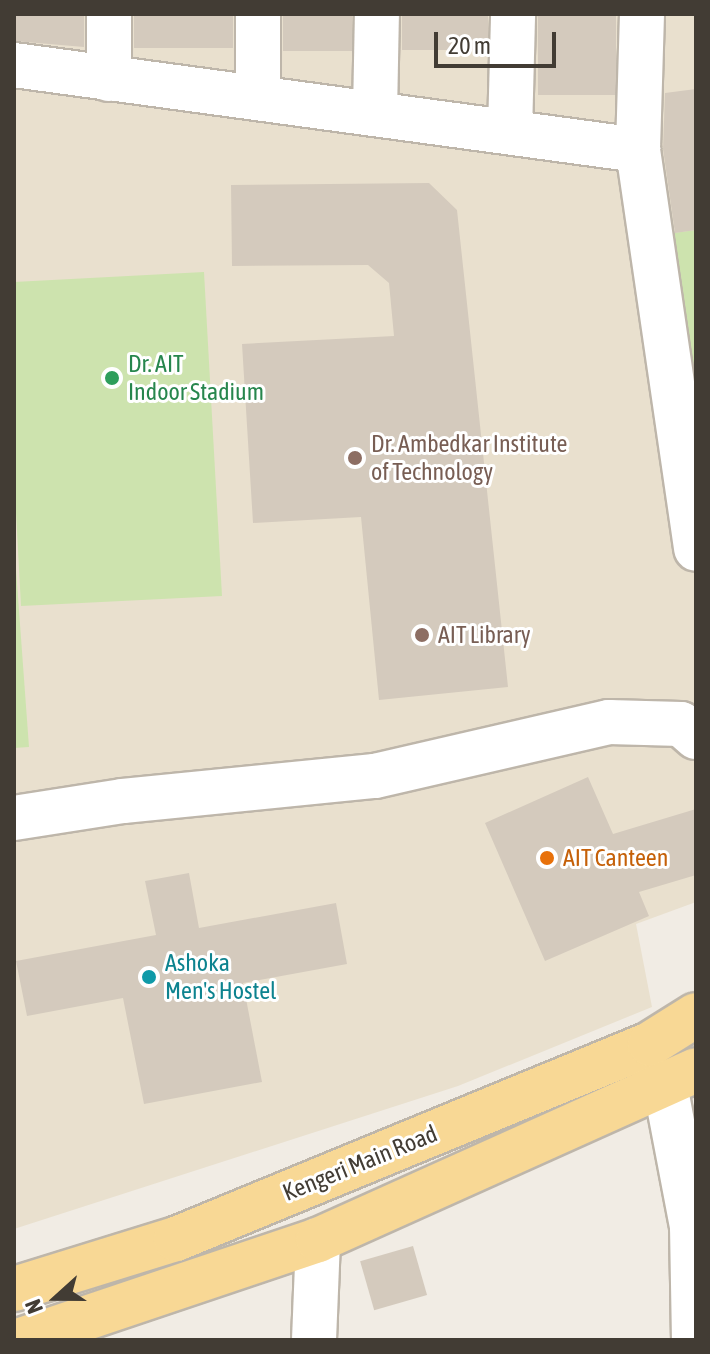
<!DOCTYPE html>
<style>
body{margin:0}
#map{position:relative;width:710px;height:1354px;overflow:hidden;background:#f1ece4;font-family:"Asap Condensed",sans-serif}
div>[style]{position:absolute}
.education>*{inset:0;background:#e9e0ce}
.green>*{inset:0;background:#cde3ae}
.building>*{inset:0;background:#d4cabd;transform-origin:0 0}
.roads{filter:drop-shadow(2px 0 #beb6aa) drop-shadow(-2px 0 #beb6aa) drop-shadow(0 2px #beb6aa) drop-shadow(0 -2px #beb6aa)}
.minor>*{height:44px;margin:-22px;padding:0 22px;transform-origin:22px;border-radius:22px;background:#fff}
.major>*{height:44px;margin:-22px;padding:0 22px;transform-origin:22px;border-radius:22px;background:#f8d895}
.dots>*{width:22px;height:22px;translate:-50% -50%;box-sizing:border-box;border:4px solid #fff;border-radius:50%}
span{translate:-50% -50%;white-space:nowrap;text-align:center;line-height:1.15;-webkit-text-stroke:6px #fff;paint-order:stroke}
.leisure-label{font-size:24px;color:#27864d}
.left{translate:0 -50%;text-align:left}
.education-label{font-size:24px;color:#785e54}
.food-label{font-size:24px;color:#c56008}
.culture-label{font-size:24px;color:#0d838f}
.street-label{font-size:24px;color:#423c34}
.frame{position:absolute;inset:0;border:16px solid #423c34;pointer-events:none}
.north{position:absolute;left:16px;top:1258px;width:80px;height:80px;-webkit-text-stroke:6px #fff;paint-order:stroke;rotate:249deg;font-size:22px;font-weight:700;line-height:32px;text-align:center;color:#423c34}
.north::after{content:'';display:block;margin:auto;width:28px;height:36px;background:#423c34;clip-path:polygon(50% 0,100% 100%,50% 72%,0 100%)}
.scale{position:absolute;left:434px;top:32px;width:122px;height:36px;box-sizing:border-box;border:4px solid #423c34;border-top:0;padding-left:10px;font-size:24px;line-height:28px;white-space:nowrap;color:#423c34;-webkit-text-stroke:6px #fff;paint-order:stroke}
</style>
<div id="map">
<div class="education">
<div style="clip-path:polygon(14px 14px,696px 14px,696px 902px,636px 924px,652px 1007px,458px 1086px,14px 1229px)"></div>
</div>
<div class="green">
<div style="clip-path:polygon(696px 230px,696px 433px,666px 234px)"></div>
<div style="clip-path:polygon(204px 272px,222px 596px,21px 606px,14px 475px,14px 282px)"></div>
<div style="clip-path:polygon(14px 542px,29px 747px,14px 748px)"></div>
</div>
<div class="building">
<div style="clip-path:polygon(14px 14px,84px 14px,84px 47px,14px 41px)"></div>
<div style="left:134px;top:14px;width:99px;height:34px"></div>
<div style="left:283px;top:14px;width:69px;height:37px"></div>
<div style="left:402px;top:14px;width:86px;height:36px"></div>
<div style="left:538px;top:14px;width:78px;height:81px"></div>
<div style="clip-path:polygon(696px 89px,696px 230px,675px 233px,663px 149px,665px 93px)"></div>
<div style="clip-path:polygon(429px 183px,457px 210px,508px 687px,379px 700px,361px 517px,253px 523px,242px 344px,394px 336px,389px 283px,368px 265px,232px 266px,231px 185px)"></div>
<div style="clip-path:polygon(588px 777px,613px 834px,696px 809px,696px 875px,639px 892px,649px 916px,545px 961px,485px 823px)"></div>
<div style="clip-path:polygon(189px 873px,199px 928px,336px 903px,347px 964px,243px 983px,262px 1082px,144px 1104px,123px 998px,27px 1016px,16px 961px,156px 935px,145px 881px)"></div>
<div style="left:413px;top:1246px;width:51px;height:55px;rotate:74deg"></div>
</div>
<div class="roads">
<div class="minor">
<div style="left:642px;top:14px;width:136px;rotate:91.7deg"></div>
<div style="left:638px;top:150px;width:403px;rotate:81.7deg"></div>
<div style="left:14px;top:65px;width:630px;rotate:7.76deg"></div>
<div style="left:109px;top:79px;width:65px;rotate:-90deg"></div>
<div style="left:258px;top:98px;width:84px;rotate:-90deg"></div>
<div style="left:375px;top:114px;width:100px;rotate:-88.9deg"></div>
<div style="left:510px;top:132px;width:118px;rotate:-88.5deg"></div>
<div style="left:14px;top:818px;width:110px;rotate:-8.9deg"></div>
<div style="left:123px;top:801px;width:253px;rotate:-5.7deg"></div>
<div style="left:375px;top:776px;width:240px;rotate:-13deg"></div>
<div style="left:609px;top:722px;width:72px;rotate:1.6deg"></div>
<div style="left:681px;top:724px;width:20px;rotate:41deg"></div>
<div style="left:665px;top:1085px;width:144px;rotate:79.2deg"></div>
<div style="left:692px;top:1226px;width:114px;rotate:89deg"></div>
<div style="left:314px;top:1340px;width:100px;rotate:-87.7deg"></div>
</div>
<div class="major">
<div style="left:14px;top:1289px;width:170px;rotate:-17.2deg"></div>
<div style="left:176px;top:1239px;width:513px;rotate:-22.36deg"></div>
<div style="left:650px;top:1044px;width:54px;rotate:-32.2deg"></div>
<div style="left:21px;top:1340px;width:313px;rotate:-18.6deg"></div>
<div style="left:318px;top:1240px;width:414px;rotate:-24.2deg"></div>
</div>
</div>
<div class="dots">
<div style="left:112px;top:378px;background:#2e9e5b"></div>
<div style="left:355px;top:458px;background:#8d6e63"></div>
<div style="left:422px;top:635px;background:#8d6e63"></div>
<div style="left:547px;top:858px;background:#e8710a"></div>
<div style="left:149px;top:977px;background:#0f9aa8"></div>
</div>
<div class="leisure-label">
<span class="left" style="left:128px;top:378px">Dr. AIT<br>Indoor Stadium</span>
</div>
<div class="education-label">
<span class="left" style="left:371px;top:458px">Dr. Ambedkar Institute<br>of Technology</span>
<span class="left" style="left:438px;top:635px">AIT Library</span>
</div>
<div class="food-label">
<span class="left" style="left:563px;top:858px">AIT Canteen</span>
</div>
<div class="culture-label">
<span class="left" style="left:165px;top:977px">Ashoka<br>Men's Hostel</span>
</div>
<div class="street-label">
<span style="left:360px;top:1163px;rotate:-22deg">Kengeri Main Road</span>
</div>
<div class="frame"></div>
<div class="north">N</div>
<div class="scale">20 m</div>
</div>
